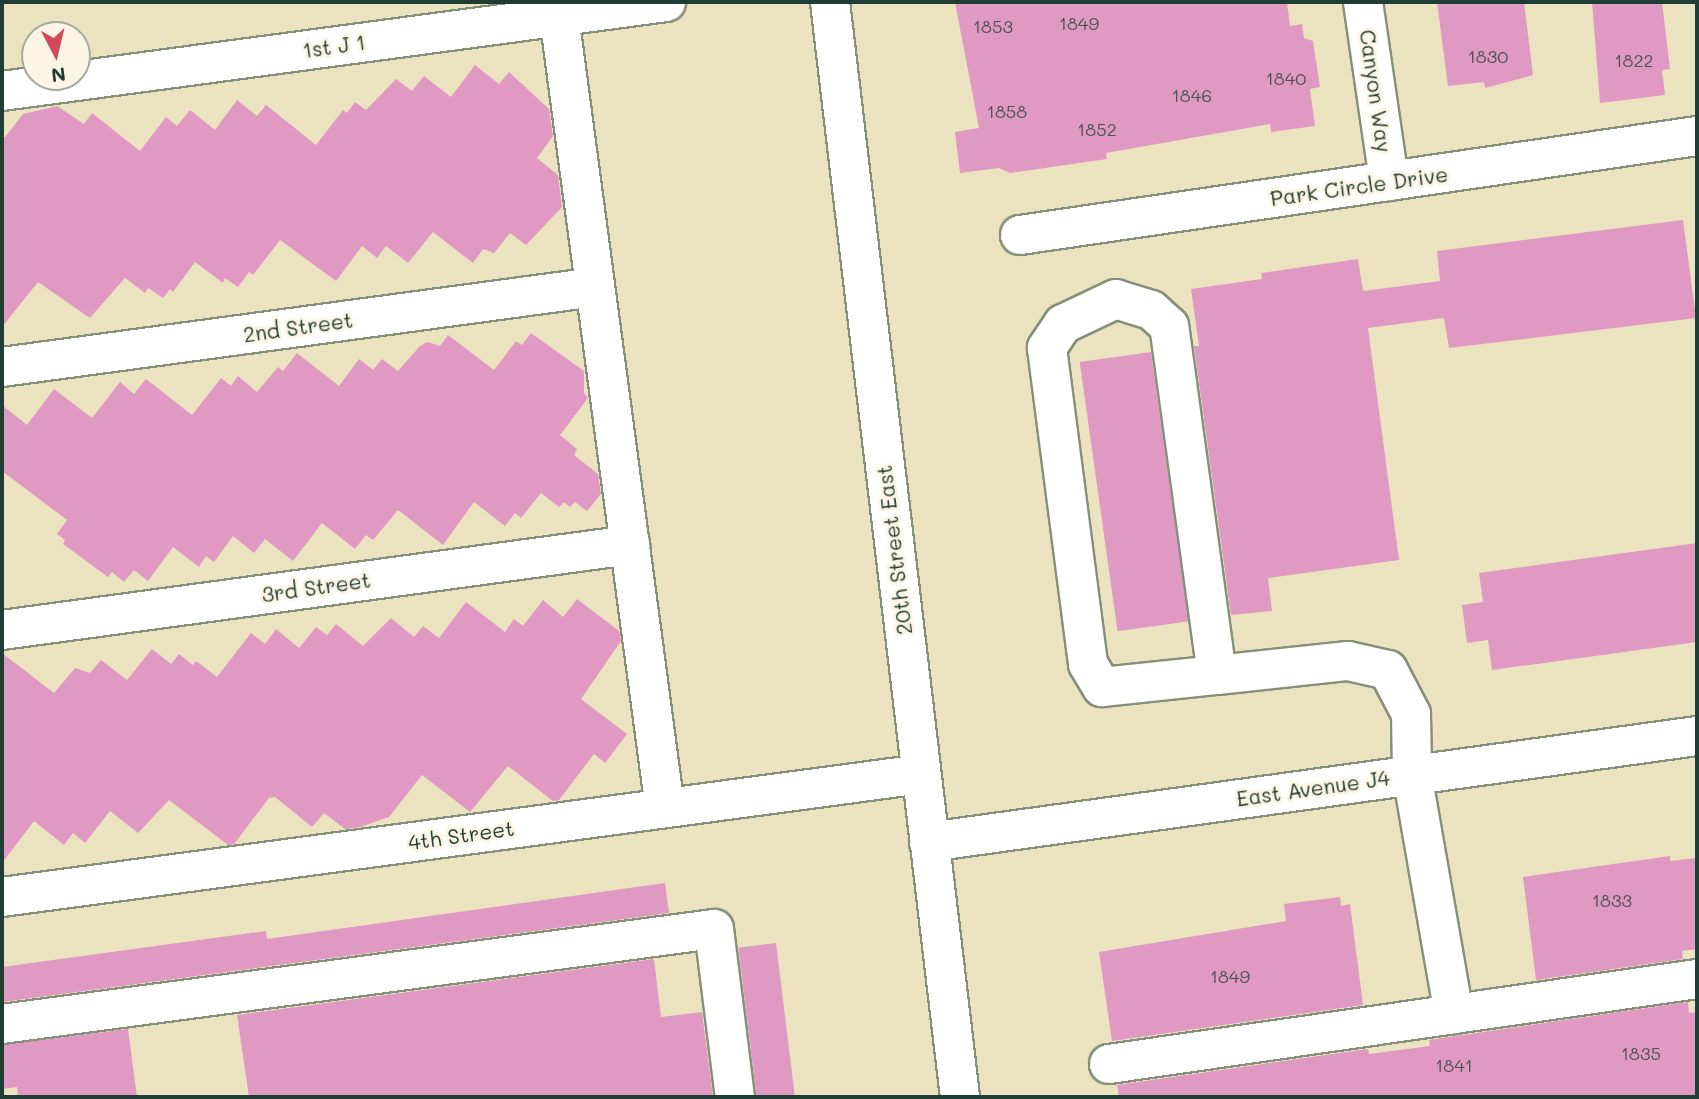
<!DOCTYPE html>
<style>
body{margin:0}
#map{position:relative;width:1699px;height:1099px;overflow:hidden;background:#ebe3c0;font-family:Mali,sans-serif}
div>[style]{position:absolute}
.building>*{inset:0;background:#e099c3;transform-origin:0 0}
.roads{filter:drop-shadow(2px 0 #85907a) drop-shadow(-2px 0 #85907a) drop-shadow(0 2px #85907a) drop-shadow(0 -2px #85907a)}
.minor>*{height:38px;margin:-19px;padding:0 19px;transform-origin:19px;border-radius:19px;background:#fff}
.major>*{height:38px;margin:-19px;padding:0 19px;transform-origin:19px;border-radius:19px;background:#fff}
span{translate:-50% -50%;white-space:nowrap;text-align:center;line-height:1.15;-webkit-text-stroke:6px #fcf5e5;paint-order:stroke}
.number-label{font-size:18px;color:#4f5458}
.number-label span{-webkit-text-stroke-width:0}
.street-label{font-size:21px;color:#1f3d34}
.frame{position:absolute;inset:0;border:4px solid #1f3d34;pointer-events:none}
.north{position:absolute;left:21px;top:21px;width:70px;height:70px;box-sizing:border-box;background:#fcf5e5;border:2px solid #a4ab9e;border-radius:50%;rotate:173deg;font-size:19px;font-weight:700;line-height:28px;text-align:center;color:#1f3d34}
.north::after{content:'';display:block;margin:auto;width:24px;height:32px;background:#d1495b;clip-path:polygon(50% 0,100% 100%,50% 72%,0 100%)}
</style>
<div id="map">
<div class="building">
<div style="clip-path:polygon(955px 2px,1287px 2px,1290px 26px,1302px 24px,1304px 38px,1313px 41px,1320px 87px,1310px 89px,1315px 126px,1271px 132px,1270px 124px,1106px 153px,1107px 159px,1010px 173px,999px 168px,960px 173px,955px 132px,979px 128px)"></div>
<div style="clip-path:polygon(1437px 2px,1524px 2px,1533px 75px,1485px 88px,1484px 82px,1448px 86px)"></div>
<div style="clip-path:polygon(1592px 2px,1662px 2px,1670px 69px,1662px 70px,1665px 95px,1600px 103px)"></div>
<div style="clip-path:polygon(475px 65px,499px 84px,509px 72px,549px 109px,553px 136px,537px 158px,558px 175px,562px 207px,526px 245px,510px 233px,494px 253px,483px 249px,473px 263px,433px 232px,408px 263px,386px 246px,377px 258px,362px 246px,336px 281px,280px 240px,253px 275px,249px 272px,238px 287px,225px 278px,223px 283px,195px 262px,173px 292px,170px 289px,163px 298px,148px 288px,145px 293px,125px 278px,90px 318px,38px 282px,2px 327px,2px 141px,23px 114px,57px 106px,84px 124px,92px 113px,140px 151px,166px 117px,177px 126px,190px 110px,215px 130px,237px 100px,257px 116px,266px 105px,316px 145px,343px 110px,347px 113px,355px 102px,366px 110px,396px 79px,412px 91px,424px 76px,451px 97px)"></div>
<div style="clip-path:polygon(1683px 220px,1696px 318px,1449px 348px,1444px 318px,1368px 328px,1399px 560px,1268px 578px,1272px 611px,1231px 615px,1194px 346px,1199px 346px,1191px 289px,1262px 279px,1261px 273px,1358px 259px,1363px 291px,1440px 281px,1437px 251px)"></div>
<div style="clip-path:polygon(531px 333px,584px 371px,584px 393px,588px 398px,560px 435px,577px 449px,574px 455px,598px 474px,601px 494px,587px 511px,575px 502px,570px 507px,564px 502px,559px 507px,541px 493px,521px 518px,515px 513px,505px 526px,474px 502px,443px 545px,398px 510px,373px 540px,366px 535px,355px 549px,322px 523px,293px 561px,265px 539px,254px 553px,233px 536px,214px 562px,206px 556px,199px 567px,173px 547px,148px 581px,134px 570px,124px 582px,112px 572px,108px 577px,63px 544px,65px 540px,57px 534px,67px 520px,2px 471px,2px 405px,27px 425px,54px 389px,92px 418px,120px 382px,134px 394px,146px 379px,192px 415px,221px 378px,231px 386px,238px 376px,257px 392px,278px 367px,283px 371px,297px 353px,339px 386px,359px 359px,373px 370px,382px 359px,398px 371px,420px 346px,427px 342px,440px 346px,448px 335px,494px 370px,516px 341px,522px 345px)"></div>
<div style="left:1151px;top:352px;width:272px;height:72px;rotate:82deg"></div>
<div style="clip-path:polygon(1697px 543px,1697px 642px,1492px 670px,1488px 640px,1467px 643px,1462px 605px,1483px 602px,1479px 573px)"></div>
<div style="clip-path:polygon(577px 599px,619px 631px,621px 641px,581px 699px,627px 734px,605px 763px,594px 754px,559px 800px,553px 801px,508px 766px,470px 812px,422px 775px,389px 817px,360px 827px,345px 829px,324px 813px,312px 827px,275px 797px,269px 798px,234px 844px,228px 845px,169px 800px,138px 833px,110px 811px,85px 843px,73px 833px,64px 845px,34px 821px,2px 863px,2px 653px,54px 693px,75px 668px,90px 673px,101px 660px,127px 680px,152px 649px,171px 664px,179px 654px,193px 665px,196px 661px,217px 677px,251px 633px,265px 644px,276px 629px,299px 648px,316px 627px,327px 635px,336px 624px,363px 646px,391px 618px,414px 637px,423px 626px,439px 638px,466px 602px,505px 632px,514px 619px,523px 626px,543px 600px,563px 617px)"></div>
<div style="clip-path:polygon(1670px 856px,1670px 861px,1697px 858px,1697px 949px,1682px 951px,1683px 959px,1536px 980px,1523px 877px)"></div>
<div style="clip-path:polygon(665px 883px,669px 913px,2px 1002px,2px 967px,266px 931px,267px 939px)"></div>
<div style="clip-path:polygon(1340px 897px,1341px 906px,1350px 904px,1363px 1005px,1112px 1041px,1099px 952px,1286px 921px,1284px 904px)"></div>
<div style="left:776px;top:943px;width:155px;height:38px;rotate:83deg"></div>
<div style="clip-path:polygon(654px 959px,661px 1017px,702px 1012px,713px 1097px,249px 1097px,237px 1015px)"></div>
<div style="clip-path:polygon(1688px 1002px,1689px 1013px,1697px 1012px,1697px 1097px,1119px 1097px,1117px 1085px,1368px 1049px,1369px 1054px,1430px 1046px,1429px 1040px)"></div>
<div style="clip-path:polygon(128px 1029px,137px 1097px,18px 1097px,17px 1087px,2px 1089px,2px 1045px)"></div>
</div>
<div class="roads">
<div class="minor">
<div style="left:1363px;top:2px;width:181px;rotate:81.7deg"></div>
<div style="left:559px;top:16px;width:799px;rotate:82.38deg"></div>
<div style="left:2px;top:91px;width:670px;rotate:-7.63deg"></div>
<div style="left:1020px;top:235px;width:684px;rotate:-8.32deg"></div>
<div style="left:2px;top:367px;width:598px;rotate:-7.68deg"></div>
<div style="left:2px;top:630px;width:634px;rotate:-7.71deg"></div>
<div style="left:1217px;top:675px;width:352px;rotate:-97.8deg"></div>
<div style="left:1169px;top:326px;width:24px;rotate:-138deg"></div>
<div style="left:1151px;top:310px;width:37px;rotate:-163deg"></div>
<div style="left:1116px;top:299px;width:59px;rotate:154.7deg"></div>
<div style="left:1063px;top:324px;width:29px;rotate:124deg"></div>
<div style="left:1047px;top:348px;width:319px;rotate:82.6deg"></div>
<div style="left:1088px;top:664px;width:27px;rotate:59deg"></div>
<div style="left:1102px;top:687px;width:116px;rotate:-6deg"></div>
<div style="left:1217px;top:675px;width:132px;rotate:-6.1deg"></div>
<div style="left:1348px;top:661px;width:41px;rotate:12.7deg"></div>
<div style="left:1388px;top:670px;width:50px;rotate:62.4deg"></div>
<div style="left:1411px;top:714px;width:60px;rotate:89deg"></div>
<div style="left:1412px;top:774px;width:244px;rotate:80.1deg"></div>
<div style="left:929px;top:842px;width:775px;rotate:-7.86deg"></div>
<div style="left:2px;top:897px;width:927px;rotate:-7.62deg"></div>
<div style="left:2px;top:1024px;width:718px;rotate:-7.6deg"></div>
<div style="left:714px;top:929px;width:169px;rotate:82.9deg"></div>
<div style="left:1109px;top:1064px;width:594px;rotate:-8.23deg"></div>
</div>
<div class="major">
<div style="left:830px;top:2px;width:1103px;rotate:83.23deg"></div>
</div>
</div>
<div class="number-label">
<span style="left:1079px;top:23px">1849</span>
<span style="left:993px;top:26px">1853</span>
<span style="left:1488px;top:56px">1830</span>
<span style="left:1634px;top:60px">1822</span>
<span style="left:1286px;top:78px">1840</span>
<span style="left:1192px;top:95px">1846</span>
<span style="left:1007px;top:111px">1858</span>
<span style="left:1097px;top:129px">1852</span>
<span style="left:1612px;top:900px">1833</span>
<span style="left:1230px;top:976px">1849</span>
<span style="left:1641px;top:1053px">1835</span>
<span style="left:1454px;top:1065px">1841</span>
</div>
<div class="street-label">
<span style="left:334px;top:46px;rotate:-8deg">1st J 1</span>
<span style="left:1376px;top:91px;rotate:82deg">Canyon Way</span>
<span style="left:1359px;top:186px;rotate:-8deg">Park Circle Drive</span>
<span style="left:298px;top:327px;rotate:-8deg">2nd Street</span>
<span style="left:894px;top:550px;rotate:-97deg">20th Street East</span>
<span style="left:316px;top:587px;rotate:-8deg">3rd Street</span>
<span style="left:1313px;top:788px;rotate:-8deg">East Avenue J4</span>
<span style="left:461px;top:835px;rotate:-8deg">4th Street</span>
</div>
<div class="frame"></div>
<div class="north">N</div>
</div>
